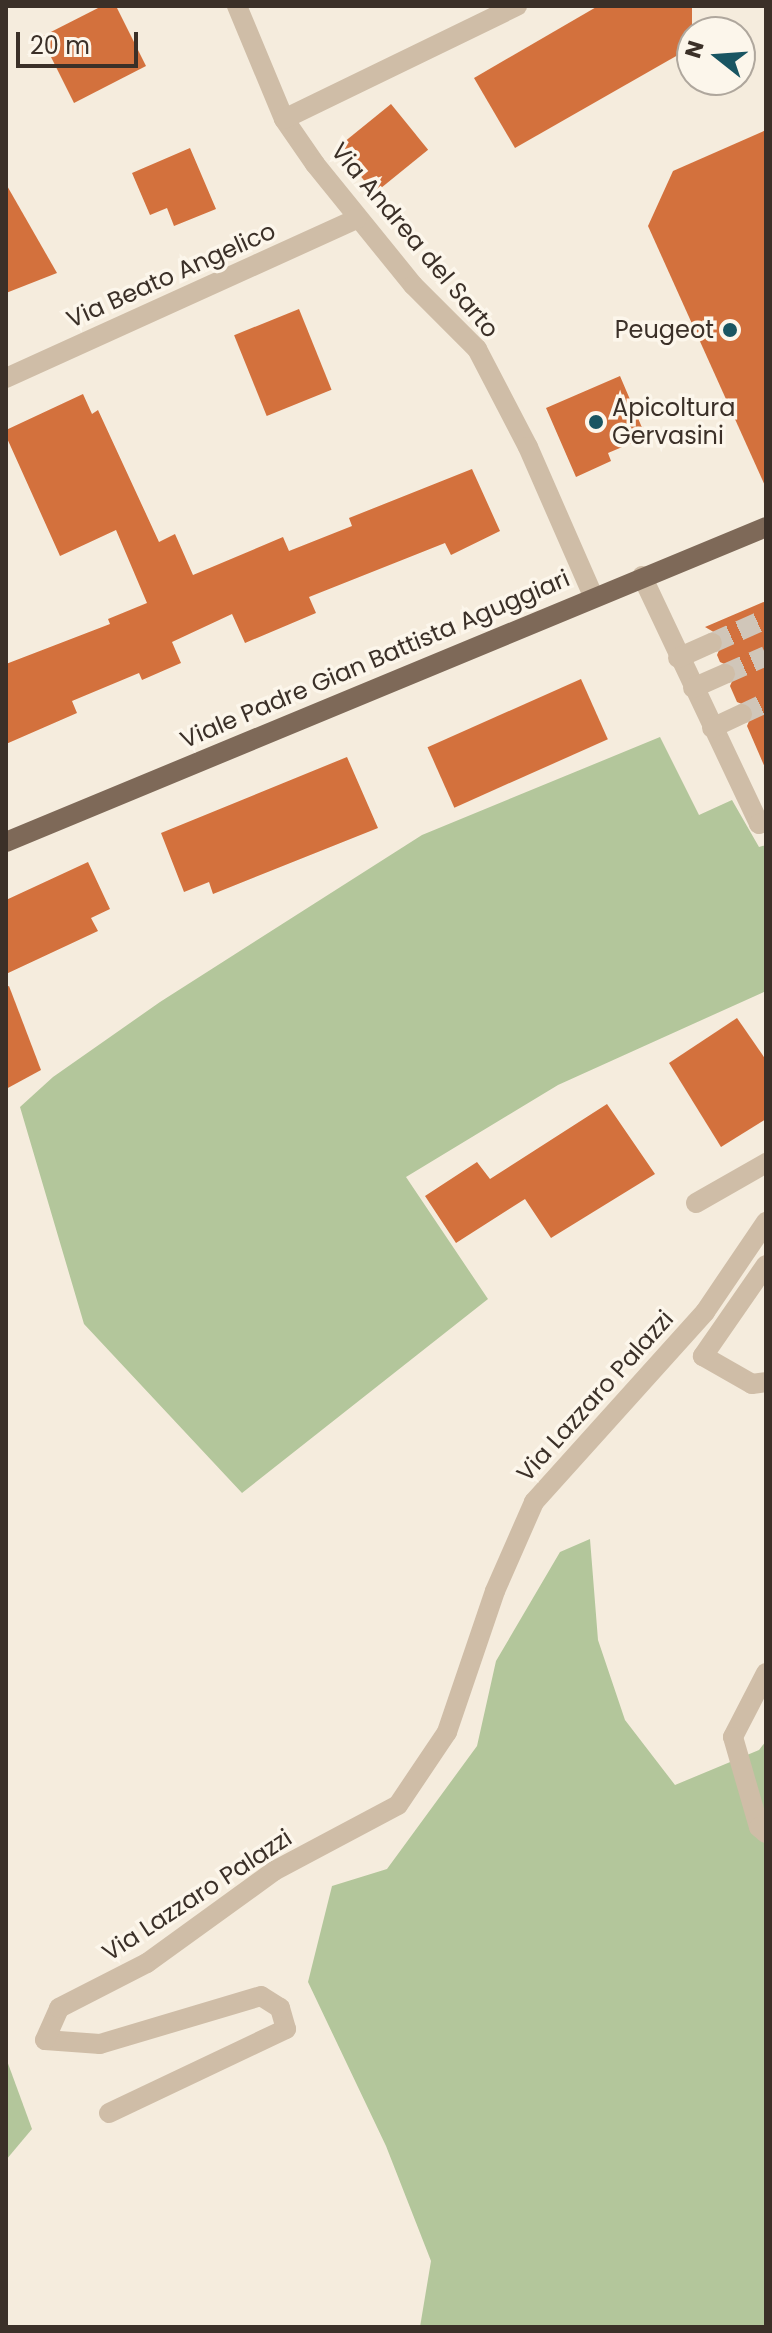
<!DOCTYPE html>
<style>
body{margin:0}
#map{position:relative;width:772px;height:2333px;overflow:hidden;background:#f5ecdd;font-family:Poppins,sans-serif}
div>[style]{position:absolute}
.green>*{inset:0;background:#b3c69b}
.building>*{inset:0;background:#d3713d;transform-origin:0 0}
.minor-tunnel>*{height:20px;margin-top:-10px;transform-origin:0;background:repeating-linear-gradient(90deg,#d0c6b9 0 20px,transparent 0 30px)}
.minor>*{height:20px;margin:-10px;padding:0 10px;transform-origin:10px;border-radius:10px;background:#cfbda7}
.major>*{height:20px;margin:-10px;padding:0 10px;transform-origin:10px;border-radius:10px;background:#7e6958}
.dots>*{width:22px;height:22px;translate:-50% -50%;box-sizing:border-box;border:4px solid #fcf6eb;border-radius:50%}
span{translate:-50% -50%;white-space:nowrap;text-align:center;line-height:1.15;-webkit-text-stroke:7px #fcf6eb;paint-order:stroke}
.street-label{font-size:24px;color:#3b3028}
.poi-label{font-size:24px;color:#3b3028}
.right{translate:-100% -50%;text-align:right}
.left{translate:0 -50%;text-align:left}
.frame{position:absolute;inset:0;border:8px solid #3b3028;pointer-events:none}
.north{position:absolute;left:676px;top:16px;width:80px;height:80px;box-sizing:border-box;background:#fcf6eb;border:2px solid #afa79d;border-radius:50%;rotate:287deg;font-size:22px;font-weight:700;line-height:32px;text-align:center;color:#3b3028}
.north::after{content:'';display:block;margin:auto;width:28px;height:36px;background:#195562;clip-path:polygon(50% 0,100% 100%,50% 72%,0 100%)}
.scale{position:absolute;left:16px;top:32px;width:122px;height:36px;box-sizing:border-box;border:4px solid #3b3028;border-top:0;padding-left:10px;font-size:24px;line-height:28px;white-space:nowrap;color:#3b3028;-webkit-text-stroke:6px #fcf6eb;paint-order:stroke}
</style>
<div id="map">
<div class="green">
<div style="clip-path:polygon(660px 737px,699px 815px,732px 800px,759px 847px,766px 845px,766px 991px,558px 1085px,406px 1177px,488px 1299px,242px 1493px,84px 1324px,20px 1107px,53px 1077px,160px 1002px,422px 835px)"></div>
<div style="clip-path:polygon(590px 1539px,598px 1640px,625px 1720px,675px 1785px,759px 1750px,766px 1741px,766px 2327px,420px 2327px,431px 2261px,386px 2146px,308px 1982px,332px 1886px,387px 1869px,477px 1746px,496px 1661px,560px 1552px)"></div>
<div style="clip-path:polygon(6px 2058px,32px 2129px,6px 2160px)"></div>
</div>
<div class="building">
<div style="clip-path:polygon(102px 6px,116px 6px,146px 66px,74px 103px,41px 37px)"></div>
<div style="clip-path:polygon(598px 6px,692px 6px,692px 47px,515px 148px,474px 78px)"></div>
<div style="left:391px;top:104px;width:59px;height:69px;rotate:51deg"></div>
<div style="clip-path:polygon(766px 130px,766px 488px,648px 226px,673px 171px)"></div>
<div style="clip-path:polygon(190px 148px,216px 209px,174px 226px,167px 208px,150px 215px,132px 173px)"></div>
<div style="clip-path:polygon(6px 184px,57px 273px,6px 293px)"></div>
<div style="left:299px;top:309px;width:87px;height:70px;rotate:68deg"></div>
<div style="clip-path:polygon(620px 376px,646px 437px,608px 453px,611px 461px,576px 477px,546px 408px)"></div>
<div style="clip-path:polygon(83px 394px,92px 414px,98px 410px,159px 542px,175px 534px,193px 575px,283px 537px,289px 551px,352px 526px,349px 518px,472px 469px,500px 531px,451px 555px,445px 543px,309px 597px,316px 613px,245px 643px,232px 614px,172px 642px,181px 663px,142px 680px,139px 673px,72px 701px,77px 713px,6px 744px,6px 664px,110px 624px,108px 619px,147px 603px,116px 530px,60px 556px,6px 436px,6px 430px)"></div>
<div style="clip-path:polygon(766px 601px,766px 770px,747px 726px,754px 709px,737px 702px,730px 686px,737px 670px,720px 662px,717px 655px,724px 638px,705px 627px)"></div>
<div style="left:581px;top:679px;width:66px;height:168px;rotate:66deg"></div>
<div style="clip-path:polygon(347px 757px,378px 828px,213px 894px,209px 882px,184px 892px,161px 833px)"></div>
<div style="clip-path:polygon(88px 862px,110px 909px,91px 918px,98px 931px,6px 974px,6px 900px)"></div>
<div style="clip-path:polygon(9px 986px,41px 1070px,6px 1089px,6px 987px)"></div>
<div style="clip-path:polygon(737px 1018px,766px 1060px,766px 1119px,721px 1147px,669px 1063px)"></div>
<div style="clip-path:polygon(607px 1104px,655px 1174px,551px 1238px,525px 1199px,456px 1243px,425px 1196px,477px 1162px,490px 1179px)"></div>
</div>
<div class="minor-tunnel">
<div style="left:712px;top:643px;width:59px;rotate:-24deg"></div>
<div style="left:725px;top:674px;width:45px;rotate:-23.7deg"></div>
<div style="left:742px;top:714px;width:26px;rotate:-25deg"></div>
</div>
<div class="minor">
<div style="left:237px;top:6px;width:122px;rotate:67.4deg"></div>
<div style="left:284px;top:119px;width:55px;rotate:55.4deg"></div>
<div style="left:315px;top:164px;width:156px;rotate:51deg"></div>
<div style="left:413px;top:285px;width:91px;rotate:45deg"></div>
<div style="left:477px;top:349px;width:110px;rotate:62.5deg"></div>
<div style="left:528px;top:447px;width:163px;rotate:66.4deg"></div>
<div style="left:284px;top:119px;width:259px;rotate:-25.9deg"></div>
<div style="left:6px;top:378px;width:385px;rotate:-24.4deg"></div>
<div style="left:642px;top:576px;width:274px;rotate:64.7deg"></div>
<div style="left:759px;top:824px;width:8px;rotate:-23deg"></div>
<div style="left:678px;top:658px;width:37px;rotate:-24deg"></div>
<div style="left:693px;top:688px;width:35px;rotate:-24deg"></div>
<div style="left:712px;top:728px;width:33px;rotate:-25deg"></div>
<div style="left:696px;top:1203px;width:81px;rotate:-29.7deg"></div>
<div style="left:766px;top:1265px;width:111px;rotate:124.7deg"></div>
<div style="left:703px;top:1356px;width:56px;rotate:29.7deg"></div>
<div style="left:752px;top:1384px;width:14px;rotate:-8deg"></div>
<div style="left:766px;top:1673px;width:72px;rotate:117.3deg"></div>
<div style="left:733px;top:1737px;width:94px;rotate:73.9deg"></div>
<div style="left:759px;top:1827px;width:9px;rotate:41deg"></div>
<div style="left:109px;top:2113px;width:196px;rotate:-25.4deg"></div>
<div style="left:286px;top:2029px;width:22px;rotate:-106deg"></div>
<div style="left:280px;top:2008px;width:22px;rotate:-148deg"></div>
<div style="left:261px;top:1996px;width:168px;rotate:163.4deg"></div>
<div style="left:100px;top:2044px;width:55px;rotate:-175.8deg"></div>
<div style="left:45px;top:2040px;width:35px;rotate:-66deg"></div>
<div style="left:59px;top:2008px;width:99px;rotate:-27.1deg"></div>
<div style="left:147px;top:1963px;width:157px;rotate:-35.9deg"></div>
<div style="left:274px;top:1871px;width:140px;rotate:-28deg"></div>
<div style="left:398px;top:1805px;width:88px;rotate:-56.1deg"></div>
<div style="left:447px;top:1732px;width:149px;rotate:-71.2deg"></div>
<div style="left:495px;top:1591px;width:97px;rotate:-66.3deg"></div>
<div style="left:534px;top:1502px;width:256px;rotate:-48deg"></div>
<div style="left:705px;top:1312px;width:109px;rotate:-55.9deg"></div>
</div>
<div class="major">
<div style="left:6px;top:842px;width:823px;rotate:-22.51deg"></div>
</div>
<div class="dots">
<div style="left:730px;top:330px;background:#195562"></div>
<div style="left:596px;top:422px;background:#195562"></div>
</div>
<div class="street-label">
<span style="left:415px;top:240px;rotate:50deg">Via Andrea del Sarto</span>
<span style="left:171px;top:275px;rotate:-24deg">Via Beato Angelico</span>
<span style="left:375px;top:659px;rotate:-23deg">Viale Padre Gian Battista Aguggiari</span>
<span style="left:595px;top:1396px;rotate:-48deg">Via Lazzaro Palazzi</span>
<span style="left:197px;top:1895px;rotate:-33deg">Via Lazzaro Palazzi</span>
</div>
<div class="poi-label">
<span class="right" style="left:714px;top:330px">Peugeot</span>
<span class="left" style="left:612px;top:422px">Apicoltura<br>Gervasini</span>
</div>
<div class="frame"></div>
<div class="north">N</div>
<div class="scale">20 m</div>
</div>
